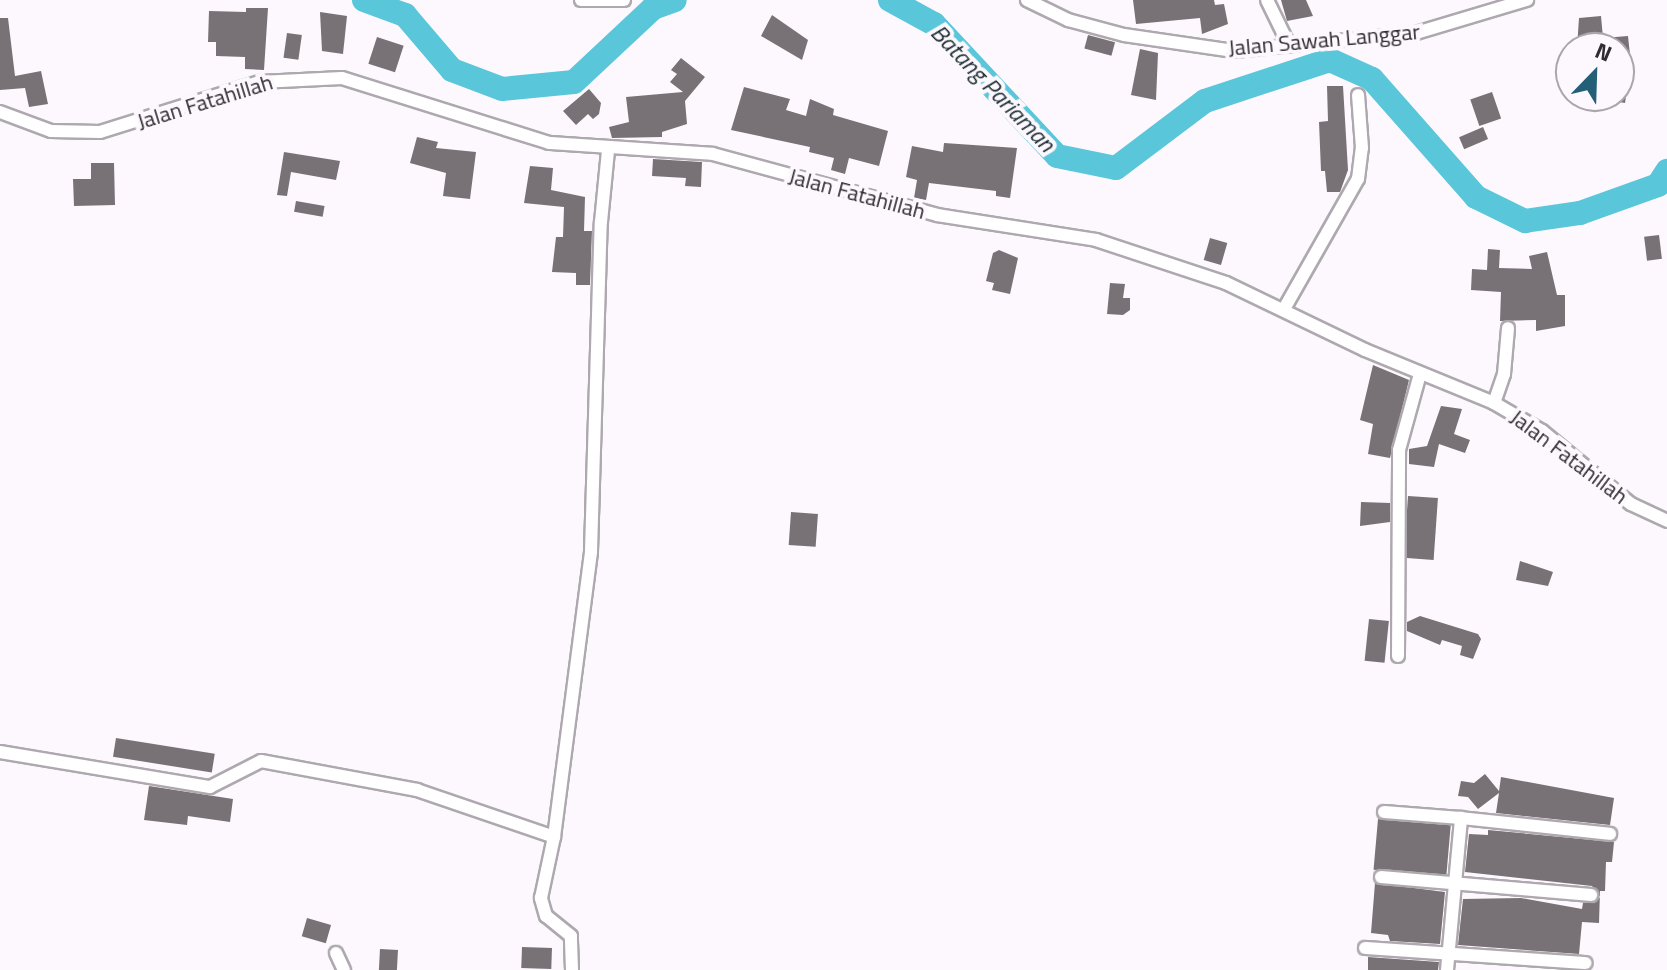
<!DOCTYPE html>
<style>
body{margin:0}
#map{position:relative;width:1667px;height:970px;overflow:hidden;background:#fdf8fe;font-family:"Titillium Web",sans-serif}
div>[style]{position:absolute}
.river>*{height:24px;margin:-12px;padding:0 12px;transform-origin:12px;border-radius:12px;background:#59c6da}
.building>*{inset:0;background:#787175;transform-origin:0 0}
.roads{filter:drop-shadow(2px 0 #aea8af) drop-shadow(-2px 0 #aea8af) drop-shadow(0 2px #aea8af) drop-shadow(0 -2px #aea8af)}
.minor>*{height:12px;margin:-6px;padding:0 6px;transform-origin:6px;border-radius:6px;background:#fff}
span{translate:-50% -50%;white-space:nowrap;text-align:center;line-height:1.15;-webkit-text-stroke:8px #fdf8fe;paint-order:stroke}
.street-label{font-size:22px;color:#2e2c2f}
.water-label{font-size:24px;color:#192d31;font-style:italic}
.north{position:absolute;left:1555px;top:32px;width:80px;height:80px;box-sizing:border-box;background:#fdf8fe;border:2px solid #aaa6ab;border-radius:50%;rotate:23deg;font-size:22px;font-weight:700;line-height:32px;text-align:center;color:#2e2c2f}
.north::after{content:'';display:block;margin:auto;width:28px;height:36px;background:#236077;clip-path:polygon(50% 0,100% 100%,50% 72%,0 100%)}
</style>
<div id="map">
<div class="river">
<div style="left:364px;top:0;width:44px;rotate:20.1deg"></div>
<div style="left:405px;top:15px;width:72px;rotate:49.5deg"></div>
<div style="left:452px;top:70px;width:53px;rotate:20.8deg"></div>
<div style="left:502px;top:89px;width:72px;rotate:-5.6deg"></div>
<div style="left:574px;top:82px;width:108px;rotate:-43.1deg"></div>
<div style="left:653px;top:8px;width:23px;rotate:-20deg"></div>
<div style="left:890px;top:0;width:50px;rotate:28.6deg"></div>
<div style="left:934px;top:24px;width:180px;rotate:47deg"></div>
<div style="left:1057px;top:156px;width:60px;rotate:11.5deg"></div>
<div style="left:1116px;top:168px;width:111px;rotate:-37deg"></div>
<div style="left:1205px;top:101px;width:132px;rotate:-18.2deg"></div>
<div style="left:1330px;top:60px;width:46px;rotate:24.3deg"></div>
<div style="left:1372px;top:79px;width:157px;rotate:48.6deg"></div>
<div style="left:1476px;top:197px;width:55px;rotate:26.1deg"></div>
<div style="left:1525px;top:221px;width:56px;rotate:-8.3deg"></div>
<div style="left:1580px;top:213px;width:83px;rotate:-19.7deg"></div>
<div style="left:1658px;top:185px;width:17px;rotate:-57deg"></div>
</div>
<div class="building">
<div style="clip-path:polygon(1133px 0,1214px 0,1215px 5px,1224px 4px,1228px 24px,1202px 34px,1200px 18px,1136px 24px)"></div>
<div style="clip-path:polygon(1281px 0,1306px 0,1313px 16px,1287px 21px)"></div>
<div style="clip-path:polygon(246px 8px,268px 8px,264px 70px,245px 69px,245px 57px,216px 56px,216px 42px,208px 42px,209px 11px,246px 12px)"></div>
<div style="clip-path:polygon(320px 12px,347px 16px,343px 54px,322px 51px)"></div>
<div style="clip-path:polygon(772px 15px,808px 40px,802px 60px,761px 36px)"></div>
<div style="clip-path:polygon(1601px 16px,1603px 38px,1628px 36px,1631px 64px,1625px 103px,1619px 102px,1619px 48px,1577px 48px,1579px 18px)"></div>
<div style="clip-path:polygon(0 18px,8px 18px,15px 76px,41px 71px,48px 104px,29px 107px,25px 88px,0 90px)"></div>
<div style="left:287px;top:33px;width:15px;height:25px;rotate:8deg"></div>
<div style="left:1088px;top:35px;width:28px;height:14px;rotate:15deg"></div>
<div style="left:377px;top:37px;width:28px;height:28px;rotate:18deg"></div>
<div style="clip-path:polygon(1140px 49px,1158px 53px,1156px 100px,1131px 95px)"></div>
<div style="clip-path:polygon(681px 58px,705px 77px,685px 101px,687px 124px,662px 132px,662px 137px,612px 138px,609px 127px,629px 122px,626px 97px,683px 92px,670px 82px,677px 74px,671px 70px)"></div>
<div style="clip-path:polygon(1327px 86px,1343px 86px,1348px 170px,1340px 192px,1327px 192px,1325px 171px,1321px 171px,1319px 122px,1328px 121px)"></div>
<div style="clip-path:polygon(744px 87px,790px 99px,786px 110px,806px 116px,810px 99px,834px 109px,833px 115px,888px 131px,879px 166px,849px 158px,845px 174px,831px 170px,834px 158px,809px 152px,810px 147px,731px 130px)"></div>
<div style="clip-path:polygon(589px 89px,601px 103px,599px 114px,593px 119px,588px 114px,576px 125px,563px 111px)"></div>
<div style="left:1492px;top:92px;width:28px;height:23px;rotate:71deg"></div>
<div style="left:1483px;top:127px;width:13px;height:26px;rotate:67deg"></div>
<div style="clip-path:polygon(417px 137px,438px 142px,436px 148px,476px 152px,470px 199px,443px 196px,446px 173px,410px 163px)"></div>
<div style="clip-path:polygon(944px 143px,1017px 148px,1010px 198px,996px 196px,996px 191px,929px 183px,926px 200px,914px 198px,917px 180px,906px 177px,912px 146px,943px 152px)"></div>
<div style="clip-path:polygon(284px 152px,340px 161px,336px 180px,291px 172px,287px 196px,277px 195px)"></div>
<div style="clip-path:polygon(653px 159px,702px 162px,701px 187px,685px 186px,686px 178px,652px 176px)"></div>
<div style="clip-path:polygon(91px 163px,114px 163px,115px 205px,74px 206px,73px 179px,91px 179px)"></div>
<div style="clip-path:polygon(530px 166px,553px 168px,551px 190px,585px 197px,584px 231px,592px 231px,590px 285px,576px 285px,576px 273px,552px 272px,556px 237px,563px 237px,564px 207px,524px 203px)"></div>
<div style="left:296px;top:201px;width:29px;height:11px;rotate:10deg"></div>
<div style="left:1659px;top:235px;width:24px;height:15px;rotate:83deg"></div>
<div style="left:1210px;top:238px;width:18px;height:23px;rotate:16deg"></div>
<div style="clip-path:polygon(1488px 249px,1500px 250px,1499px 268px,1532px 269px,1529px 256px,1547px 252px,1557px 295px,1565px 295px,1565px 326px,1536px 331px,1536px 320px,1500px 321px,1501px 292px,1471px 290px,1472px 269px,1487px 270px)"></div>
<div style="clip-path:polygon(999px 250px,1018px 258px,1010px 294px,992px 290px,994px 283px,986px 281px,993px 253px)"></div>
<div style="clip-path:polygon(1110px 283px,1125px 284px,1123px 298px,1130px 298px,1130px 310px,1123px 315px,1107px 314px)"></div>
<div style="clip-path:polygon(1373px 365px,1409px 380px,1390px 458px,1368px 454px,1373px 424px,1360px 420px)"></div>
<div style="clip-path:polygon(1441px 406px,1462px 409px,1454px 434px,1470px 440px,1465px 453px,1439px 444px,1434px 467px,1409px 464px,1409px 449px,1427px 446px)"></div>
<div style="left:1408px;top:496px;width:30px;height:62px;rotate:4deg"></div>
<div style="clip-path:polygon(1361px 502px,1390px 503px,1390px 522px,1360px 526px)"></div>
<div style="left:791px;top:512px;width:27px;height:33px;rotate:4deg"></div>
<div style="clip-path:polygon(1520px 561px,1553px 572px,1548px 586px,1516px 580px)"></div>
<div style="clip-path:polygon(1420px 616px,1478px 634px,1481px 639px,1473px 659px,1460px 655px,1462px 646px,1442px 640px,1440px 645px,1407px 631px,1407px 622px)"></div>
<div style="left:1369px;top:619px;width:20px;height:42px;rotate:6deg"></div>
<div style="left:116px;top:738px;width:100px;height:19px;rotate:9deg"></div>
<div style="clip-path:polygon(1485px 774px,1499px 791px,1501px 777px,1614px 798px,1610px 825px,1496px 813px,1499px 793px,1478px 809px,1468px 797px,1458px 796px,1461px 781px,1474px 783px)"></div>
<div style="clip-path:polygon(149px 786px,233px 799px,230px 822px,188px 816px,187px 825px,144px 820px)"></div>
<div style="left:1378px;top:819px;width:73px;height:51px;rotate:5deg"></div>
<div style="clip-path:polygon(1488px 830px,1614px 842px,1612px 862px,1606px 862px,1605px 891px,1600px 891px,1599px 923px,1582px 922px,1579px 954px,1458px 945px,1463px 899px,1521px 898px,1582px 909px,1583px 903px,1594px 903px,1600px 897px,1592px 886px,1465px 872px,1469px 834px,1488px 835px)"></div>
<div style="clip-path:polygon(1375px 883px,1445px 892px,1440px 944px,1390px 941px,1388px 935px,1371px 933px)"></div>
<div style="left:307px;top:918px;width:25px;height:19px;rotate:16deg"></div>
<div style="left:522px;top:947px;width:30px;height:21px;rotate:2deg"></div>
<div style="left:380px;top:949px;width:18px;height:21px;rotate:3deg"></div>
<div style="clip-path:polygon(1368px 957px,1439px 962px,1438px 970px,1368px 970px)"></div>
</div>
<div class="roads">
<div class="minor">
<div style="left:581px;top:0;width:43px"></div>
<div style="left:1027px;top:0;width:46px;rotate:26deg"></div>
<div style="left:1068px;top:20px;width:58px;rotate:15deg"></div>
<div style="left:1124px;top:35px;width:111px;rotate:8.3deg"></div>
<div style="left:1234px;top:51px;width:183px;rotate:-5.6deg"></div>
<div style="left:1416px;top:33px;width:116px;rotate:-16.6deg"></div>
<div style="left:1267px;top:0;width:48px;rotate:64deg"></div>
<div style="left:0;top:112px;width:54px;rotate:20.4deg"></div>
<div style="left:51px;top:131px;width:49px;rotate:1.2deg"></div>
<div style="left:100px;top:132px;width:168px;rotate:-17.4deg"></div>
<div style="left:260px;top:82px;width:82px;rotate:-2.8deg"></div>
<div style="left:342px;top:78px;width:217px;rotate:17.4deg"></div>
<div style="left:549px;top:143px;width:164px;rotate:3.8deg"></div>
<div style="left:713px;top:154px;width:232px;rotate:15.2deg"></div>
<div style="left:937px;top:215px;width:161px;rotate:8.9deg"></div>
<div style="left:1096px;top:240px;width:137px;rotate:18.3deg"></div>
<div style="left:1226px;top:283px;width:154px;rotate:25.7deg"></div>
<div style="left:1365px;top:350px;width:139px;rotate:22.3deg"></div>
<div style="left:1494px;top:403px;width:56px;rotate:30.3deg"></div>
<div style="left:1542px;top:431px;width:115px;rotate:39.4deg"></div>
<div style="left:1631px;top:504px;width:40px;rotate:25deg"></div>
<div style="left:1284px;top:309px;width:150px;rotate:-60.4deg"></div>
<div style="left:1358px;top:179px;width:31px;rotate:-83deg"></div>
<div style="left:1362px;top:148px;width:53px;rotate:-94.3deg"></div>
<div style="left:1494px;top:403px;width:31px;rotate:-71deg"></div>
<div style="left:1504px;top:374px;width:46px;rotate:-85deg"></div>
<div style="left:1398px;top:656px;width:206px;rotate:-89.7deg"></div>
<div style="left:1399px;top:450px;width:79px;rotate:-74.6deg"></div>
<div style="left:0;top:752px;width:213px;rotate:9.5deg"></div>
<div style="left:210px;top:787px;width:57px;rotate:-27deg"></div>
<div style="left:261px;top:761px;width:159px;rotate:10.5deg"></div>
<div style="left:417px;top:790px;width:145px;rotate:18.9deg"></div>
<div style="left:1384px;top:812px;width:77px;rotate:4.5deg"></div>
<div style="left:1381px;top:877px;width:211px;rotate:4.9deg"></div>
<div style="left:1365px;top:948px;width:221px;rotate:3.9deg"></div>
<div style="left:336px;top:953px;width:19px;rotate:65deg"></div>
<div style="left:572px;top:970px;width:34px;rotate:-92deg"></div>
<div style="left:571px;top:936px;width:32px;rotate:-141deg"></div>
<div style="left:546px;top:916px;width:19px;rotate:-106deg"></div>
<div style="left:541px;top:898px;width:62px;rotate:-78deg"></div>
<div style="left:554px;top:837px;width:288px;rotate:-82.6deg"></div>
<div style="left:591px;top:551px;width:329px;rotate:-88.3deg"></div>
<div style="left:601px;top:222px;width:72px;rotate:-84.4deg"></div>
<div style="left:1447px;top:970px;width:153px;rotate:-84.7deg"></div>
<div style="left:1461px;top:818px;width:150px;rotate:6.1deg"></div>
</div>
</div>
<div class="street-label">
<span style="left:1324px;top:40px;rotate:-5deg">Jalan Sawah Langgar</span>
<span style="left:205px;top:102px;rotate:-17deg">Jalan Fatahillah</span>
<span style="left:857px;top:194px;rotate:15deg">Jalan Fatahillah</span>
<span style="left:1569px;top:457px;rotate:37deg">Jalan Fatahillah</span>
</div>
<div class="water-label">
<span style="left:993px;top:88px;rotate:46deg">Batang Pariaman</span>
</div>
<div class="north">N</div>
</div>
